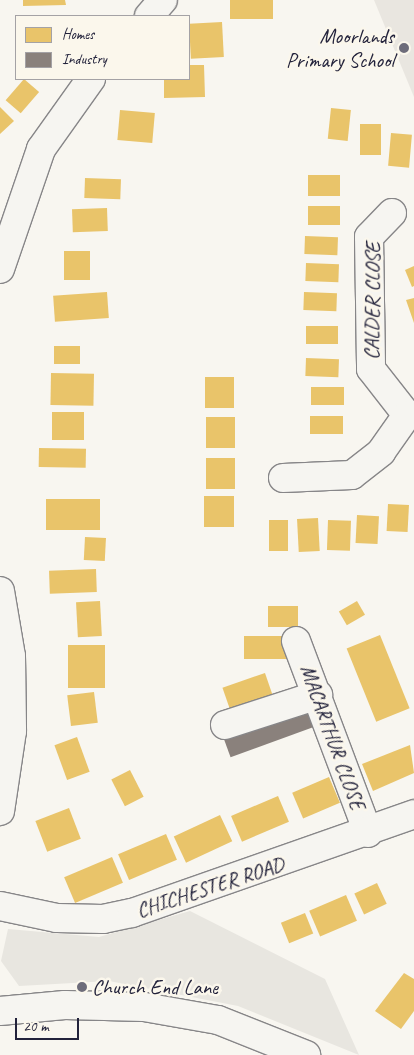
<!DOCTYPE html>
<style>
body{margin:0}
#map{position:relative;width:414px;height:1055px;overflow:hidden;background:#f8f6f0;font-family:Caveat,sans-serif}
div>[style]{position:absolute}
.built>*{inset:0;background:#e9e6e0}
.green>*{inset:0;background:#e8e6e0}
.homes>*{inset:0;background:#e9c46a;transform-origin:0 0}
.industry>*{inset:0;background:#8a817c;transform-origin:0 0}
.roads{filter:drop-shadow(1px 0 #878688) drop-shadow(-1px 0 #878688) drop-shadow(0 1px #878688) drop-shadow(0 -1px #878688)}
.minor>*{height:28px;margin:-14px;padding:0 14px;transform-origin:14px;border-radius:14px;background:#f6f5f1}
.dots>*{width:14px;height:14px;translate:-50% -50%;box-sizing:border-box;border:2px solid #fbf7ec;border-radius:50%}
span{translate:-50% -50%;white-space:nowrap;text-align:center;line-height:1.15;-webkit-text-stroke:5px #fbf7ec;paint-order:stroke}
.poi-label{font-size:21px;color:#22223b}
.right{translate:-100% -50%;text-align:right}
.left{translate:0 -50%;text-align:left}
.street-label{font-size:21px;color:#22223b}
.legend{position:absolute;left:15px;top:15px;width:175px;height:65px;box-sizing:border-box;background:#fbf7ec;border:1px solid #a4a2a5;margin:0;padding:6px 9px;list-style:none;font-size:15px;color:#22223b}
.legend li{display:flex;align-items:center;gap:10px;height:25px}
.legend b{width:25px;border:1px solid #a4a2a5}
.scale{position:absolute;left:15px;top:1018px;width:64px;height:22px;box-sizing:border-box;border:2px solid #22223b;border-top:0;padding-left:6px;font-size:15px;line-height:18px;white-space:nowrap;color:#22223b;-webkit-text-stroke:4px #fbf7ec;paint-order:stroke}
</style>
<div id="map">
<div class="built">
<div style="clip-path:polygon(374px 0,414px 0,414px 97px)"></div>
</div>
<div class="green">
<div style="clip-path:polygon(190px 911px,325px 979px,359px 1055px,238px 1006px,109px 981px,19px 986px,1px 961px,8px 929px,99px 937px)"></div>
</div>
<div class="homes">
<div style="clip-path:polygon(23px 0,65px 0,66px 5px,23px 6px)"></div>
<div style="left:230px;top:0;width:43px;height:19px"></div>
<div style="left:222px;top:22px;width:35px;height:33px;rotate:87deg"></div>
<div style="clip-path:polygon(189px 65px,204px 65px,205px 97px,164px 98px,164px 79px,189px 79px)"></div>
<div style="left:24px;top:79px;width:20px;height:28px;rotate:41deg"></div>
<div style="clip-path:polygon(0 107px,14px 121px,0 134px)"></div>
<div style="left:331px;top:108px;width:20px;height:31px;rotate:6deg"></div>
<div style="left:120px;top:110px;width:35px;height:30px;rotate:5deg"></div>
<div style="left:360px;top:124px;width:21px;height:31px"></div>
<div style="left:391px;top:133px;width:21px;height:33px;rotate:5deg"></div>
<div style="left:308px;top:175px;width:32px;height:21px"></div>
<div style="left:85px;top:178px;width:36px;height:20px;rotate:2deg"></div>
<div style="left:340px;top:206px;width:19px;height:32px;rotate:90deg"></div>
<div style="left:107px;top:208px;width:23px;height:35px;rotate:88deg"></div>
<div style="left:305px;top:236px;width:33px;height:18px;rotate:2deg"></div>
<div style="left:64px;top:251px;width:26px;height:29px"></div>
<div style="left:306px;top:263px;width:33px;height:18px;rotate:2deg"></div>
<div style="clip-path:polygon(414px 266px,414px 286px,412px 287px,405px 270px)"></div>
<div style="left:107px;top:292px;width:26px;height:54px;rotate:86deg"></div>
<div style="left:304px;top:292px;width:33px;height:18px;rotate:2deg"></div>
<div style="clip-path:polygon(414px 298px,414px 323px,406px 300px)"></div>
<div style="left:306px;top:326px;width:32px;height:18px"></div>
<div style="left:54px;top:346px;width:26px;height:18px"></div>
<div style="left:306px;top:358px;width:33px;height:18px;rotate:2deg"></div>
<div style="left:51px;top:373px;width:43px;height:32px;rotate:1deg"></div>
<div style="left:205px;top:377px;width:29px;height:31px"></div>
<div style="left:311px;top:387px;width:33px;height:18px"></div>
<div style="left:52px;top:412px;width:32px;height:28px"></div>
<div style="left:310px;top:416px;width:33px;height:18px"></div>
<div style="left:206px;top:417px;width:29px;height:31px"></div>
<div style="left:39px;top:448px;width:47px;height:19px;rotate:1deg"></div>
<div style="left:206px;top:458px;width:29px;height:31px"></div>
<div style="left:204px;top:496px;width:30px;height:31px"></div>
<div style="left:46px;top:499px;width:54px;height:31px"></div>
<div style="left:388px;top:504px;width:21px;height:27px;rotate:3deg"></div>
<div style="left:357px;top:515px;width:22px;height:28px;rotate:3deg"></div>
<div style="left:318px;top:518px;width:33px;height:21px;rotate:87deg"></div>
<div style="left:269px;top:520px;width:19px;height:31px"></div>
<div style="left:328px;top:520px;width:23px;height:30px;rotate:2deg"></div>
<div style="left:85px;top:537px;width:21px;height:23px;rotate:3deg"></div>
<div style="left:96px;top:569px;width:23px;height:47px;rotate:88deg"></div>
<div style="left:100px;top:601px;width:35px;height:24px;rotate:87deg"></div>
<div style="left:357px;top:601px;width:16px;height:21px;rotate:60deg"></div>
<div style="left:298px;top:606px;width:21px;height:30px;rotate:90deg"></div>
<div style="left:380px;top:635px;width:79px;height:36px;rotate:68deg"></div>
<div style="left:288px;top:636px;width:23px;height:44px;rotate:90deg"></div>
<div style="left:68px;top:645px;width:37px;height:43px"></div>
<div style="left:265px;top:673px;width:24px;height:45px;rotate:71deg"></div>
<div style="left:94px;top:692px;width:31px;height:27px;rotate:83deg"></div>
<div style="left:77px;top:737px;width:37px;height:24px;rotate:70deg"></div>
<div style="clip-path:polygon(410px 745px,414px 773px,373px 791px,362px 764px)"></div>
<div style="left:130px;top:770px;width:30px;height:21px;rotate:63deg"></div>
<div style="left:329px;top:777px;width:28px;height:40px;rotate:67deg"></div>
<div style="left:278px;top:796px;width:28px;height:51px;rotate:67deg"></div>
<div style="left:69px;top:808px;width:33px;height:36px;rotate:69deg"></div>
<div style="left:220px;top:815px;width:29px;height:51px;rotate:65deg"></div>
<div style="left:166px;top:834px;width:28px;height:52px;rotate:67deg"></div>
<div style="left:112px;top:857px;width:28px;height:52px;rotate:67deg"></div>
<div style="left:377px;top:883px;width:23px;height:25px;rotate:65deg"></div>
<div style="left:346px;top:895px;width:28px;height:40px;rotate:67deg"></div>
<div style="left:305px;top:913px;width:22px;height:26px;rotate:68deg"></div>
<div style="clip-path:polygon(404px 973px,414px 979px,414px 1011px,401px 1029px,375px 1011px)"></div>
</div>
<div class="industry">
<div style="left:313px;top:706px;width:20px;height:95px;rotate:70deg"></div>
</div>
<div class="roads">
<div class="minor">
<div style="left:149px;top:16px;width:21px;rotate:-49deg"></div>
<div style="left:392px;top:213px;width:33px;rotate:134deg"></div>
<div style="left:369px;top:237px;width:132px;rotate:89.1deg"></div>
<div style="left:371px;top:369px;width:58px;rotate:52deg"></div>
<div style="left:407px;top:415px;width:7px"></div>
<div style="left:0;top:269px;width:127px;rotate:-71.1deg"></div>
<div style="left:41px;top:149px;width:86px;rotate:-54.5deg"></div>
<div style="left:283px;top:478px;width:69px;rotate:-2.5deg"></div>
<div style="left:352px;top:475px;width:37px;rotate:-38deg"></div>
<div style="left:381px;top:452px;width:45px;rotate:-54.9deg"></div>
<div style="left:0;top:591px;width:66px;rotate:80.4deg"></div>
<div style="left:11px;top:656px;width:75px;rotate:89.2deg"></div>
<div style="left:12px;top:731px;width:81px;rotate:98.5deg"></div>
<div style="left:296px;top:641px;width:205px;rotate:69.4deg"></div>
<div style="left:225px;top:725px;width:98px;rotate:-17.9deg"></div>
<div style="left:0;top:906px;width:58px;rotate:11.9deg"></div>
<div style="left:57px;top:918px;width:46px;rotate:1.2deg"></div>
<div style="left:103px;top:919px;width:30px;rotate:-12deg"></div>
<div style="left:132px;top:913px;width:299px;rotate:-19.3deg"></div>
<div style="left:0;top:1011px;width:65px;rotate:-5.3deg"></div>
<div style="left:65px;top:1005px;width:79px;rotate:1.5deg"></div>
<div style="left:144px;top:1007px;width:75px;rotate:10deg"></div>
<div style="left:218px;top:1020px;width:95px;rotate:21.7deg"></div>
</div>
</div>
<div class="dots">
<div style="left:404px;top:48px;background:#6d6c7a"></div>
<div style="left:82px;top:987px;background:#6d6c7a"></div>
</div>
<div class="poi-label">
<span class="right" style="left:394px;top:48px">Moorlands<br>Primary School</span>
<span class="left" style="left:92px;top:987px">Church End Lane</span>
</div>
<div class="street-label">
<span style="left:372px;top:301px;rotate:-89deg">CALDER CLOSE</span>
<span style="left:333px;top:737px;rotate:70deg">MACARTHUR CLOSE</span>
<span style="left:210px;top:887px;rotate:-18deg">CHICHESTER ROAD</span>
</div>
<ul class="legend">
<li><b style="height:14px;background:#e9c46a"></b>Homes</li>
<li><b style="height:14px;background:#8a817c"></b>Industry</li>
</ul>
<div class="scale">20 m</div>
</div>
